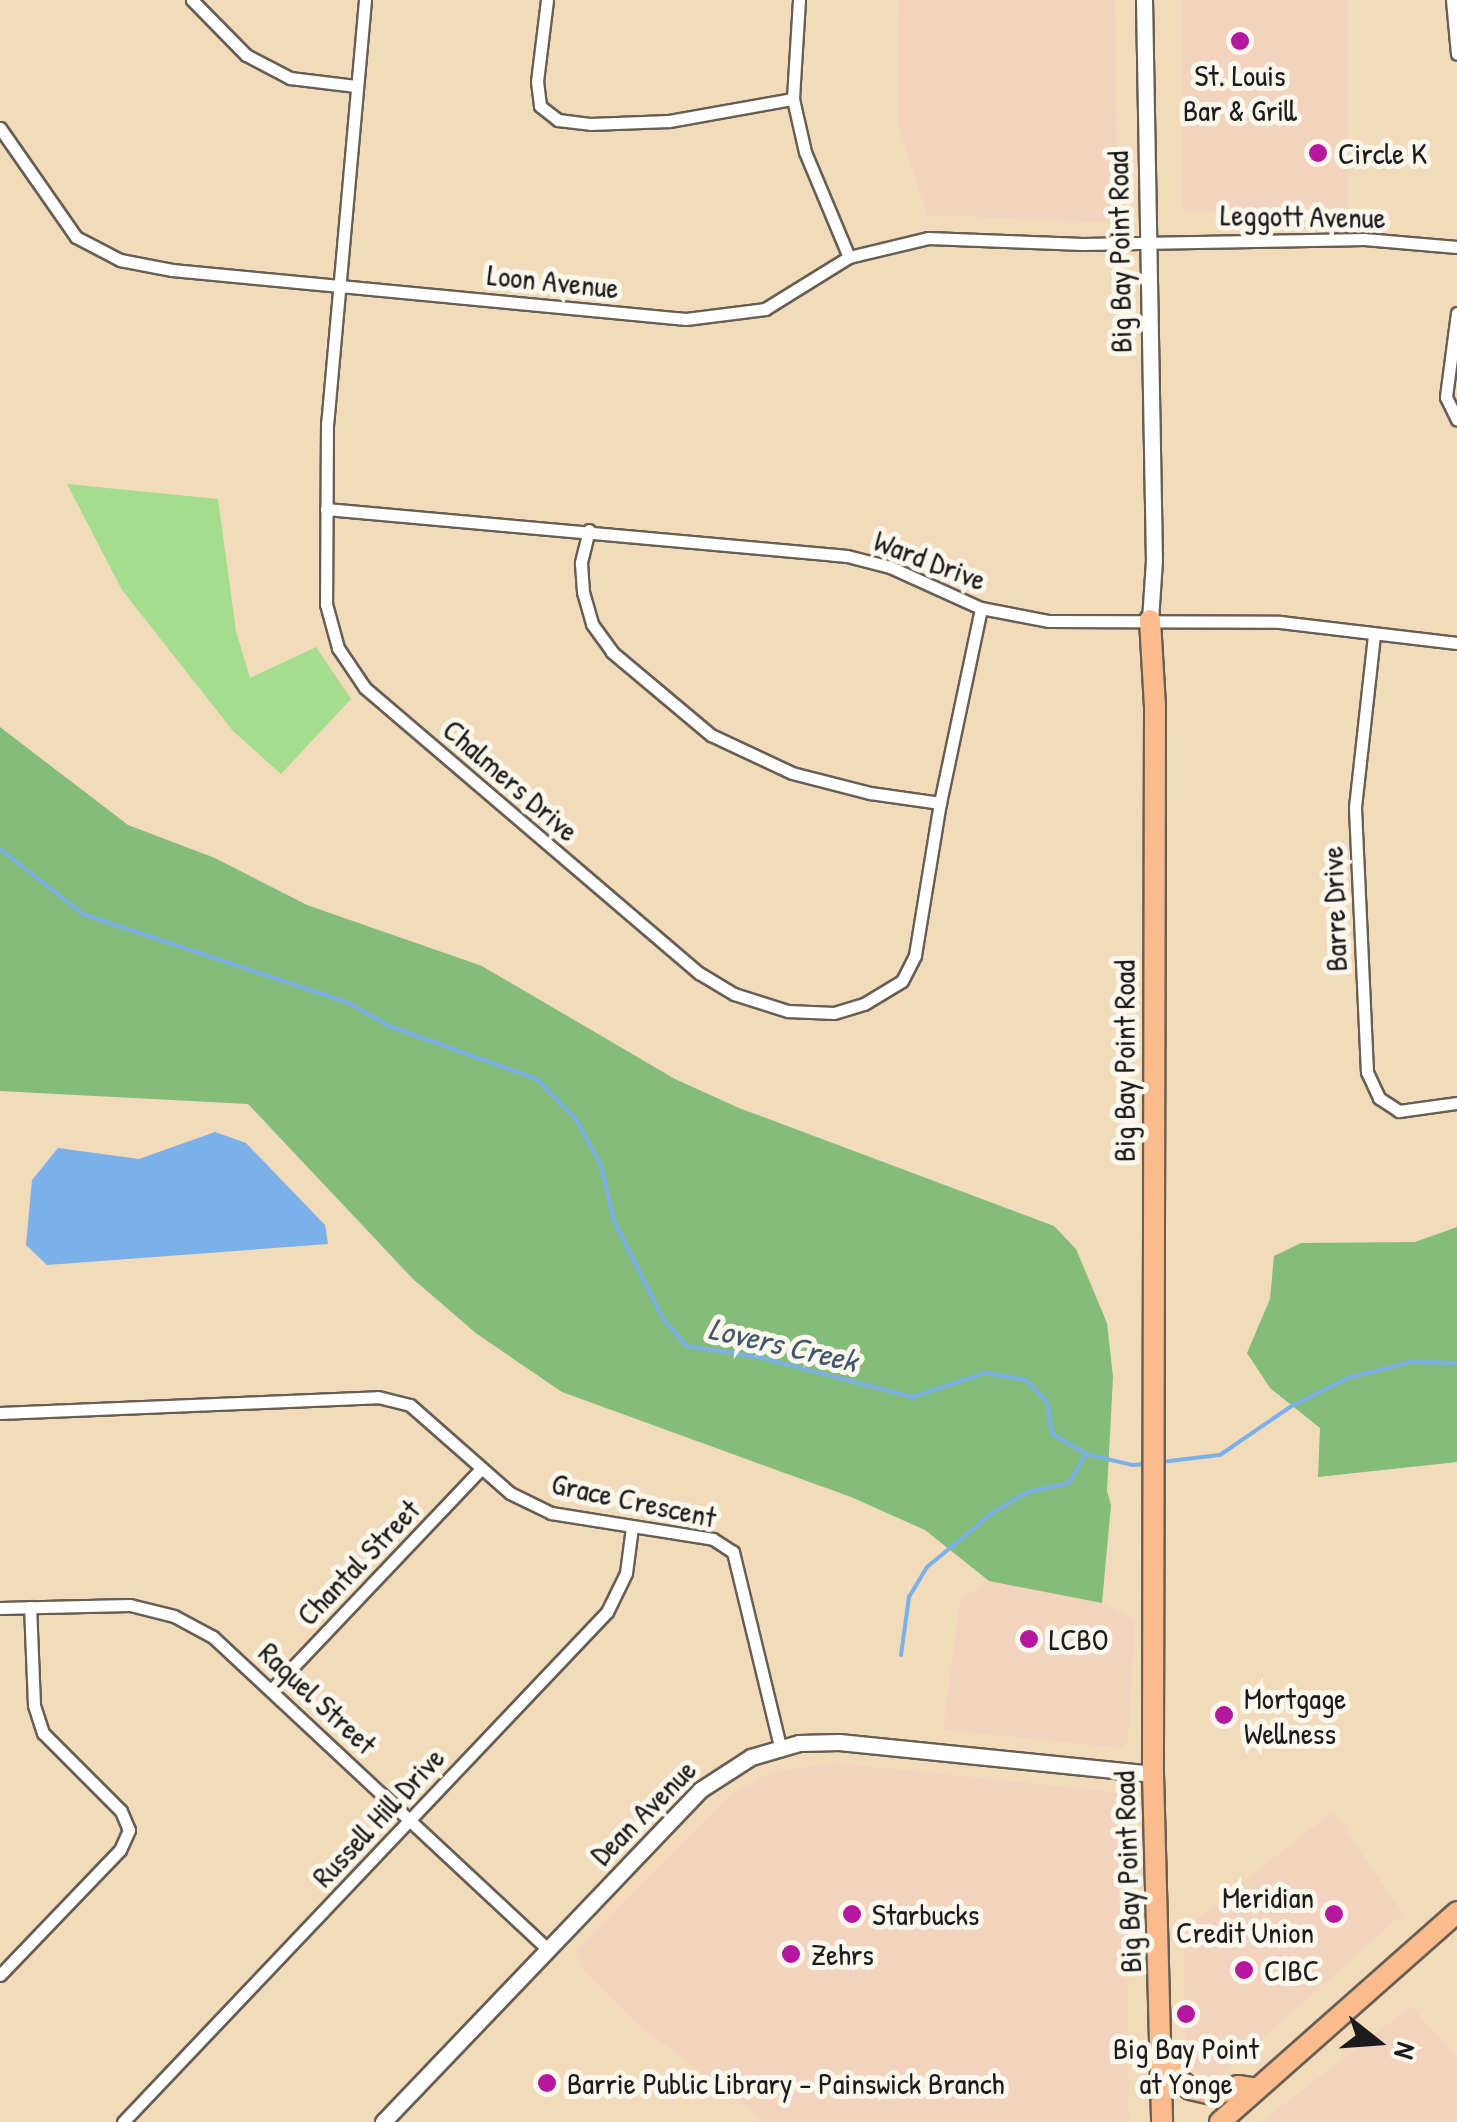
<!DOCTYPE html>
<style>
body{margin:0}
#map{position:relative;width:1457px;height:2122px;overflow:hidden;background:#f2dbbb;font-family:"Patrick Hand",sans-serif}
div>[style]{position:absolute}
.built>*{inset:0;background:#f2d4be;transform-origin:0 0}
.green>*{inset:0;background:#a5dd8e}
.forest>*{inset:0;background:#84bc79}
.water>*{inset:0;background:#7cb0e9}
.stream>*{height:4px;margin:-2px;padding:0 2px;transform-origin:2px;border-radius:2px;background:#7cb0e9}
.roads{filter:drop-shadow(2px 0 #675f54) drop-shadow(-2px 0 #675f54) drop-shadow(0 2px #675f54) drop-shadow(0 -2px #675f54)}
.minor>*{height:11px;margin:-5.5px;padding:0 5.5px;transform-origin:5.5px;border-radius:5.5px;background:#fff}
.tertiary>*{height:15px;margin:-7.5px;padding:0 7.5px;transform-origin:7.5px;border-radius:7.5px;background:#fff}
.primary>*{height:20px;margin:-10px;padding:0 10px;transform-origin:10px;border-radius:10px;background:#fbbb8d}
.dots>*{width:28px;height:28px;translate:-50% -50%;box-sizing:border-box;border:5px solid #fbf7ec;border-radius:50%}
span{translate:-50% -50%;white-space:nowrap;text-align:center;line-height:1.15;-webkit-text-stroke:10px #fbf7ec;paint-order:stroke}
.poi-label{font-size:30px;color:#1c1c1c}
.left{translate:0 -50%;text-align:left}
.right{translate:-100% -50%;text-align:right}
.street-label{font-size:30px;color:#1c1c1c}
.water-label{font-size:32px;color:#42576e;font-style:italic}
.north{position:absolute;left:1327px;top:1992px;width:100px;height:100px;-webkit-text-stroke:8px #fbf7ec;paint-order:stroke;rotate:107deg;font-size:28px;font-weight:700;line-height:40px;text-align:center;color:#1c1c1c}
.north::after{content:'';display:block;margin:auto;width:35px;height:45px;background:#1c1c1c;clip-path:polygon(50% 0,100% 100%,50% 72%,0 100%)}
</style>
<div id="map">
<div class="built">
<div style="clip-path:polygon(899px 0,1115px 0,1118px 223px,927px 215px,898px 125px)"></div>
<div style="left:1183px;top:0;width:165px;height:212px"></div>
<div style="clip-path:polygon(989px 1581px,1102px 1603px,1135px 1620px,1128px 1742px,1121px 1748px,943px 1730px,960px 1599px)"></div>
<div style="clip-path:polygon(836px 1763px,1125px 1793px,1129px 2122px,758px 2122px,759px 2116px,642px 2028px,584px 1972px,575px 1952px,730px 1794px,773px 1772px)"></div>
<div style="clip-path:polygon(1333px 1811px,1403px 1914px,1221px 2075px,1201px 2077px,1185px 2053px,1184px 1929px)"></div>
<div style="clip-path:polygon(1411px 2006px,1457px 2057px,1457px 2122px,1261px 2122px)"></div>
</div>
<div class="green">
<div style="clip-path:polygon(67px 484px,218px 499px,236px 631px,250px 678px,316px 647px,351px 699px,281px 774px,233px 731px,122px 590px)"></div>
</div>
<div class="forest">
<div style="clip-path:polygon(0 727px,128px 825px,215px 858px,307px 905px,482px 966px,675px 1079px,739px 1108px,1054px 1226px,1076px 1249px,1107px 1323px,1113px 1377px,1107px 1491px,1111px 1505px,1102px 1603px,989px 1581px,925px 1530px,851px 1497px,562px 1392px,477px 1334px,413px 1279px,248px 1104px,0 1091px)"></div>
<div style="clip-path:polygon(1457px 1227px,1457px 1462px,1318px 1477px,1320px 1428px,1270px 1388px,1247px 1353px,1270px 1299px,1274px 1256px,1301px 1243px,1415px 1242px)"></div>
</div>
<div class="water">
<div style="clip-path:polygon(215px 1132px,246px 1143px,325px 1225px,328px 1244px,47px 1265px,26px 1245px,32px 1180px,58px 1148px,139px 1159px)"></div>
</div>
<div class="stream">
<div style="left:0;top:849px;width:105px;rotate:38.1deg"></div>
<div style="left:83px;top:914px;width:280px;rotate:18.5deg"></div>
<div style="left:349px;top:1003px;width:46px;rotate:29.9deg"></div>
<div style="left:389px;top:1026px;width:157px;rotate:19.7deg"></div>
<div style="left:537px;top:1079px;width:56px;rotate:45.7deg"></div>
<div style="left:576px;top:1119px;width:52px;rotate:61.5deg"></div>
<div style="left:601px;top:1165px;width:57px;rotate:76.9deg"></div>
<div style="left:614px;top:1221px;width:107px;rotate:63.4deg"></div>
<div style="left:662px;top:1317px;width:38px;rotate:50deg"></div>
<div style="left:686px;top:1346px;width:72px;rotate:8.8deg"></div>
<div style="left:757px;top:1357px;width:161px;rotate:14.4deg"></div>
<div style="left:913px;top:1397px;width:76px;rotate:-18.4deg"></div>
<div style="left:985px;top:1373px;width:42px;rotate:9.7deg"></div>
<div style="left:1026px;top:1380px;width:30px;rotate:46deg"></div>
<div style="left:1047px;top:1402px;width:32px;rotate:81deg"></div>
<div style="left:1052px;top:1434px;width:39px;rotate:30deg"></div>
<div style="left:1086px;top:1454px;width:47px;rotate:13.4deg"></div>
<div style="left:1132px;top:1465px;width:15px;rotate:-4deg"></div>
<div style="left:1161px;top:1462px;width:59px;rotate:-6.8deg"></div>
<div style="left:1220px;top:1455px;width:85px;rotate:-34.4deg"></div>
<div style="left:1290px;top:1407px;width:65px;rotate:-26.6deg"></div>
<div style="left:1348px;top:1378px;width:65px;rotate:-14.3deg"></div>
<div style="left:1411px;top:1362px;width:46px;rotate:1.2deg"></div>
<div style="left:901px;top:1655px;width:59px;rotate:-82.1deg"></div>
<div style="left:909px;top:1597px;width:35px;rotate:-59deg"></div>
<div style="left:927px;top:1567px;width:88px;rotate:-39.5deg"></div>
<div style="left:995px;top:1511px;width:38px;rotate:-30deg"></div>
<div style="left:1028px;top:1492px;width:42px;rotate:-12.4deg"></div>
<div style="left:1069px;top:1483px;width:34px;rotate:-60deg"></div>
</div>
<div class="roads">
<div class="minor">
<div style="left:192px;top:0;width:77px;rotate:45.5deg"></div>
<div style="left:246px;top:55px;width:50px;rotate:27.6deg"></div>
<div style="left:290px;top:78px;width:66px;rotate:6.9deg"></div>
<div style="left:365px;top:0;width:425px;rotate:95.1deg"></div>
<div style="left:327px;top:423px;width:181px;rotate:90.3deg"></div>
<div style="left:326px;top:604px;width:46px;rotate:74.7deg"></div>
<div style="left:338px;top:648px;width:48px;rotate:56deg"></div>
<div style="left:365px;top:688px;width:439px;rotate:40.5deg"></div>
<div style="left:699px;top:973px;width:41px;rotate:31deg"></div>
<div style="left:734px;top:994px;width:57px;rotate:17.5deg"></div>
<div style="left:788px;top:1011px;width:46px;rotate:2.5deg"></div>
<div style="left:834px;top:1013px;width:31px;rotate:-17deg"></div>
<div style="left:864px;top:1004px;width:44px;rotate:-31.2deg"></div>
<div style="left:902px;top:981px;width:29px;rotate:-63deg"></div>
<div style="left:915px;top:955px;width:154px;rotate:-80.7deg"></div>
<div style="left:940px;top:803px;width:199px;rotate:-78.1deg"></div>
<div style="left:547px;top:0;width:82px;rotate:97deg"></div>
<div style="left:537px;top:81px;width:25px;rotate:83deg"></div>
<div style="left:540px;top:106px;width:23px;rotate:38deg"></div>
<div style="left:558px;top:120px;width:32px;rotate:7deg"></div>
<div style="left:590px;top:124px;width:79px;rotate:-2.2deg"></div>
<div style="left:669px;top:121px;width:126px;rotate:-10.1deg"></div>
<div style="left:799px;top:0;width:99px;rotate:93.5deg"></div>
<div style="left:793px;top:99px;width:54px;rotate:77.2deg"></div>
<div style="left:805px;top:152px;width:114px;rotate:67.3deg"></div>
<div style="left:1452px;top:0;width:54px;rotate:84.7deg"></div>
<div style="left:0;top:128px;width:133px;rotate:55.1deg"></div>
<div style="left:76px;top:237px;width:50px;rotate:27.6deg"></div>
<div style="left:120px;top:260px;width:53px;rotate:10.9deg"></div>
<div style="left:172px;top:270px;width:516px;rotate:5.45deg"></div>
<div style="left:686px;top:319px;width:80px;rotate:-7.2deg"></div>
<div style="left:765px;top:309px;width:99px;rotate:-31.8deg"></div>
<div style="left:849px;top:257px;width:81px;rotate:-13.5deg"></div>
<div style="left:928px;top:238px;width:155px;rotate:2.2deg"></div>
<div style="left:1083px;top:244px;width:281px;rotate:-1deg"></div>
<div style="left:1364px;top:239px;width:93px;rotate:4.9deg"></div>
<div style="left:1457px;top:313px;width:85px;rotate:97.5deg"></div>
<div style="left:1446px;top:397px;width:25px;rotate:64deg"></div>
<div style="left:326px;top:509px;width:523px;rotate:5.15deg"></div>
<div style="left:847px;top:556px;width:44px;rotate:14.3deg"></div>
<div style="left:890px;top:567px;width:100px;rotate:24.3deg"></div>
<div style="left:981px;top:608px;width:68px;rotate:11deg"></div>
<div style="left:1048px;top:621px;width:232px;rotate:0.2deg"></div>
<div style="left:1280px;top:622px;width:178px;rotate:6.8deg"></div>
<div style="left:589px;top:530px;width:34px;rotate:104deg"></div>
<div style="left:581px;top:563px;width:29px;rotate:86deg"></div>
<div style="left:583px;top:592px;width:33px;rotate:74deg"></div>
<div style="left:592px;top:624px;width:34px;rotate:54deg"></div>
<div style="left:612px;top:652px;width:129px;rotate:40deg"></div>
<div style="left:711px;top:735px;width:89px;rotate:25.1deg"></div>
<div style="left:792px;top:773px;width:81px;rotate:14.4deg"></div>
<div style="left:870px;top:793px;width:71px;rotate:8.1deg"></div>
<div style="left:1374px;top:635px;width:174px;rotate:96.3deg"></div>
<div style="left:1355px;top:808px;width:264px;rotate:87.4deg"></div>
<div style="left:1367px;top:1072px;width:29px;rotate:65deg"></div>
<div style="left:1379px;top:1098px;width:24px;rotate:33deg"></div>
<div style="left:1399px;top:1111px;width:59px;rotate:-7.9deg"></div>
<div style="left:0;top:1413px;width:378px;rotate:-2.4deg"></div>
<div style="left:378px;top:1397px;width:33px;rotate:14deg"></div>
<div style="left:410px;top:1405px;width:133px;rotate:41.3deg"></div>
<div style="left:510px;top:1493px;width:46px;rotate:26deg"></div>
<div style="left:551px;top:1513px;width:164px;rotate:9.1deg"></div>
<div style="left:713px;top:1539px;width:24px;rotate:33deg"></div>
<div style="left:733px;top:1552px;width:200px;rotate:76.4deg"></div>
<div style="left:0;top:1608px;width:130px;rotate:-1.3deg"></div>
<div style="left:130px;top:1605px;width:45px;rotate:14deg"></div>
<div style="left:174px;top:1616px;width:44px;rotate:28.3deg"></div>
<div style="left:213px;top:1637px;width:458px;rotate:43deg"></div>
<div style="left:272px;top:1689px;width:302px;rotate:-46.5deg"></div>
<div style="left:0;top:1975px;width:173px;rotate:-46.2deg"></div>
<div style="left:120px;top:1850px;width:22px;rotate:-66deg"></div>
<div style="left:129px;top:1830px;width:21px;rotate:-113deg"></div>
<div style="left:121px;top:1811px;width:110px;rotate:-135deg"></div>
<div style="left:43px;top:1733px;width:29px;rotate:-108deg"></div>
<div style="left:34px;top:1705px;width:98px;rotate:-92.3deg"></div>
<div style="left:123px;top:2122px;width:703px;rotate:-46.5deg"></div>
<div style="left:607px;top:1612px;width:43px;rotate:-64deg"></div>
<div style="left:626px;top:1573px;width:46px;rotate:-82.6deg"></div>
</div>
<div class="tertiary">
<div style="left:1144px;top:0;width:560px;rotate:88.98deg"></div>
<div style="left:1154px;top:560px;width:60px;rotate:93.8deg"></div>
<div style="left:383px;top:2122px;width:459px;rotate:-46.3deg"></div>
<div style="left:700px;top:1790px;width:61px;rotate:-32.9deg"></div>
<div style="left:751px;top:1757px;width:50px;rotate:-16.3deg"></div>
<div style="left:799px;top:1743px;width:40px;rotate:-1.4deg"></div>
<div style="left:839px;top:1742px;width:316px;rotate:5.8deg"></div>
</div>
<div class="primary">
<div style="left:1150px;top:620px;width:88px;rotate:86.7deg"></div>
<div style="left:1155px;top:708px;width:1066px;rotate:90.11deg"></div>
<div style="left:1153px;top:1774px;width:348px;rotate:88.5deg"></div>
<div style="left:1171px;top:2054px;width:21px;rotate:82deg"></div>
<div style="left:1174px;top:2075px;width:21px;rotate:41deg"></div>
<div style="left:1190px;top:2089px;width:27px;rotate:13deg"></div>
<div style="left:1216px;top:2095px;width:24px;rotate:-22deg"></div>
<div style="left:1238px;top:2086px;width:19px;rotate:9deg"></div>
<div style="left:1220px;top:2122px;width:317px;rotate:-41.5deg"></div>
</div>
</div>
<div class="dots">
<div style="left:1240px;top:41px;background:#b5179e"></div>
<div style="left:1318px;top:153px;background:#b5179e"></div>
<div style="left:1029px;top:1639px;background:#b5179e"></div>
<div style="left:1224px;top:1715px;background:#b5179e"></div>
<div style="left:852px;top:1914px;background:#b5179e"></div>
<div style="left:1334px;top:1914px;background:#b5179e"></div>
<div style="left:791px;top:1954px;background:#b5179e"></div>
<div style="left:1244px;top:1970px;background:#b5179e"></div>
<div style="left:1186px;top:2014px;background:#b5179e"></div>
<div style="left:547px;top:2083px;background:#b5179e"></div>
</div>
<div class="poi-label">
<span style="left:1240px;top:92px">St. Louis<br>Bar &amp; Grill</span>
<span class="left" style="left:1338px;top:153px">Circle K</span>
<span class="left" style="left:1049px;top:1639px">LCBO</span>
<span class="left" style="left:1244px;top:1715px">Mortgage<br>Wellness</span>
<span class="right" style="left:1314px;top:1914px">Meridian<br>Credit Union</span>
<span class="left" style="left:872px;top:1914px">Starbucks</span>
<span class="left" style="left:811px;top:1954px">Zehrs</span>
<span class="left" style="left:1264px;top:1970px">CIBC</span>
<span style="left:1186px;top:2065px">Big Bay Point<br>at Yonge</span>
<span class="left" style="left:567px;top:2083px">Barrie Public Library - Painswick Branch</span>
</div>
<div class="street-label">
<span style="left:1303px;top:216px;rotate:1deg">Leggott Avenue</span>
<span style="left:1119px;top:252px;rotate:-91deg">Big Bay Point Road</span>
<span style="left:553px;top:281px;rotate:6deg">Loon Avenue</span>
<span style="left:930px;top:560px;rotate:21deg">Ward Drive</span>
<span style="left:511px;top:780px;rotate:41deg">Chalmers Drive</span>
<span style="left:1334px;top:909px;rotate:-92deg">Barre Drive</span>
<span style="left:1124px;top:1061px;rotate:-90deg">Big Bay Point Road</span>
<span style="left:634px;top:1500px;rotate:12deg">Grace Crescent</span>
<span style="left:358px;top:1562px;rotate:-46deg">Chantal Street</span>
<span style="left:318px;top:1698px;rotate:43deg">Raquel Street</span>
<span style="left:643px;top:1812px;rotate:-45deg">Dean Avenue</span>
<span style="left:378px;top:1817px;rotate:-47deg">Russell Hill Drive</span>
<span style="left:1127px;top:1872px;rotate:-92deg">Big Bay Point Road</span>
</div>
<div class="water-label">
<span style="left:783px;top:1345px;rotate:13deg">Lovers Creek</span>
</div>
<div class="north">N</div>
</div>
